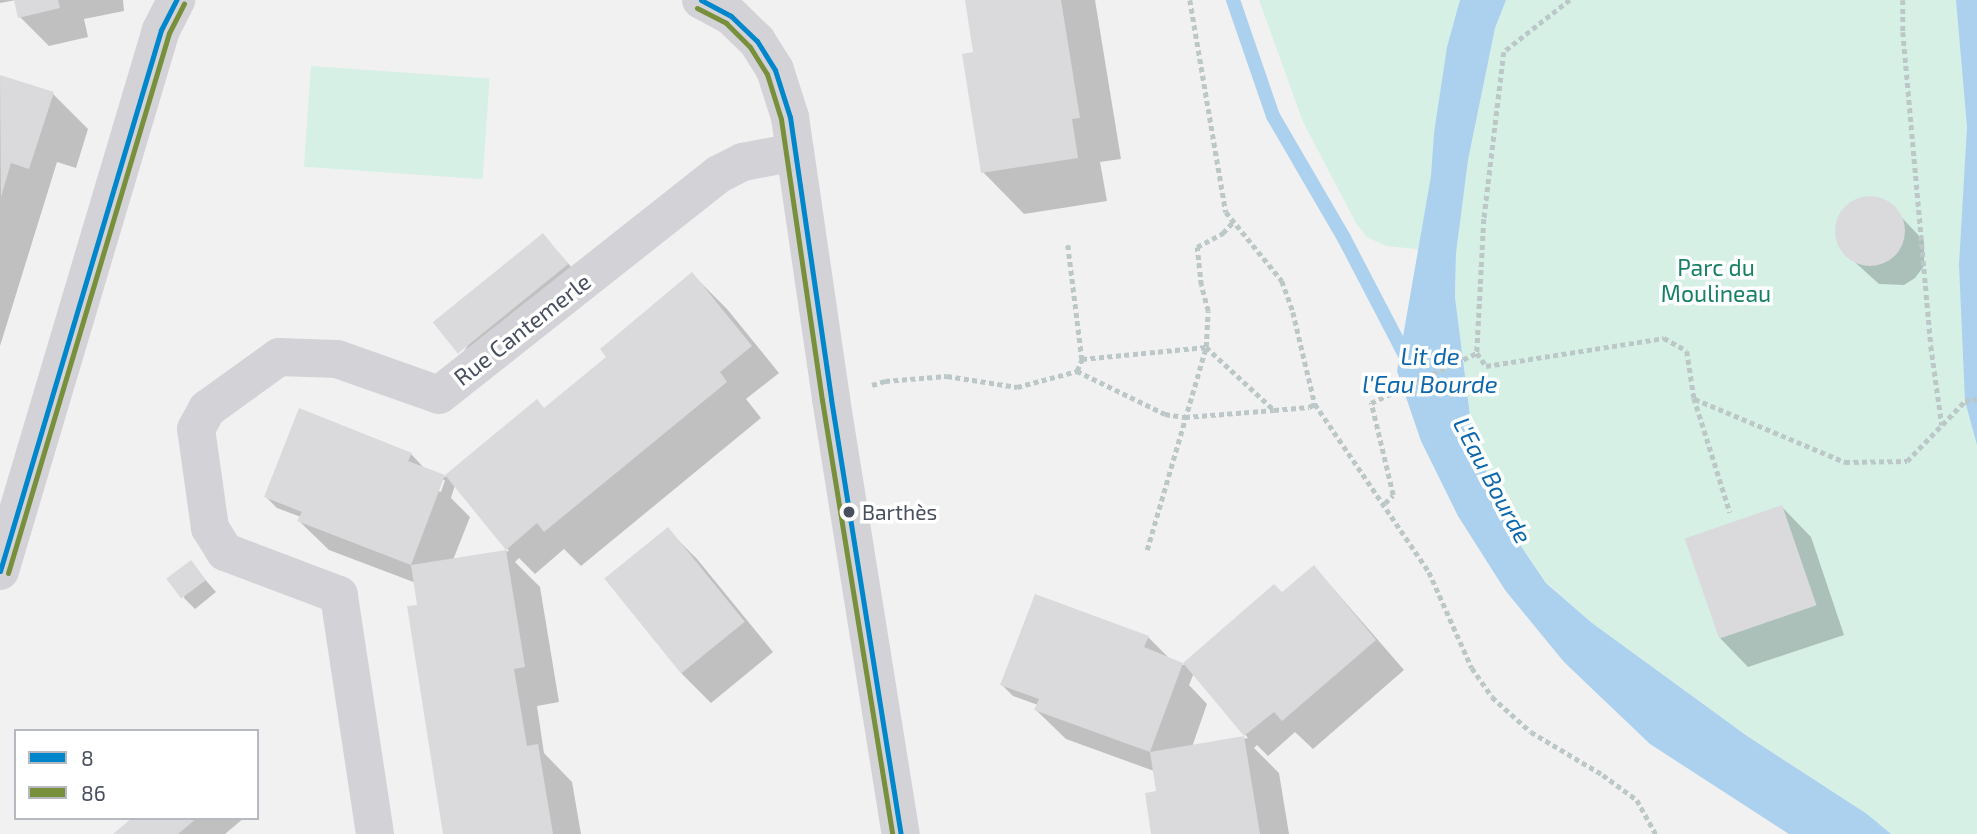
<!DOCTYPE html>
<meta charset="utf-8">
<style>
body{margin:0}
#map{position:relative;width:1977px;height:834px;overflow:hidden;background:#f2f1f1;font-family:"Exo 2",sans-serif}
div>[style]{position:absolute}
.green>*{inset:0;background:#d6f0e6;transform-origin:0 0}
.water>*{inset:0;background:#abd1ee}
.shadow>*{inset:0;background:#0003}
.stream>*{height:14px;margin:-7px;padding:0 7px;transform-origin:7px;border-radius:7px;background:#abd1ee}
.building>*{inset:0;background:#dadadd;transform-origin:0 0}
.round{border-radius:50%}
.path>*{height:4.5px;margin-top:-2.25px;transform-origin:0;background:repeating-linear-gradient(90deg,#bcc8c7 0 5px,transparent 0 8.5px)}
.minor>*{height:38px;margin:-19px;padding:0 19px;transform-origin:19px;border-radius:19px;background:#d3d3d7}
.tertiary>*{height:38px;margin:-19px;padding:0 19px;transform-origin:19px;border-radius:19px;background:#d3d3d7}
.bus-1>*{height:5px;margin:-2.5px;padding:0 2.5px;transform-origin:2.5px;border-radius:2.5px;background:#0086cb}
.bus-2>*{height:5px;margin:-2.5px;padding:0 2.5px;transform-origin:2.5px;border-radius:2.5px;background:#78903c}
.dots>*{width:19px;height:19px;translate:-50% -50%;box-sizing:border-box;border:4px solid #fff;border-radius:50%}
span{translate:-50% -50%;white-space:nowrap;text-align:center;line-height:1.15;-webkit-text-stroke:7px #fff;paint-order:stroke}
.bus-label{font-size:21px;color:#484f5e}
.left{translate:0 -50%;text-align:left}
.park-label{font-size:23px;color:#188164}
.street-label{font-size:23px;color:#484f5e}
.water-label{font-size:24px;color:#0d67ac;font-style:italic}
.legend{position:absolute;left:14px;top:729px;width:245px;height:91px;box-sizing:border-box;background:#fff;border:2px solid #b6b9bf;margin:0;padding:9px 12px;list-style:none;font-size:21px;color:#484f5e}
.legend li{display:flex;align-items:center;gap:14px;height:35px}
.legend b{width:35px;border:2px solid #b6b9bf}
</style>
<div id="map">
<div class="green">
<div style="clip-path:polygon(1259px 0,1977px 0,1977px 834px,1891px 834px,1867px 814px,1747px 736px,1592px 623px,1546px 582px,1512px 533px,1473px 439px,1455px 297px,1456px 253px,1386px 246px,1367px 237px,1357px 225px,1303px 122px)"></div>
<div style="left:311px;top:66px;width:179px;height:101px;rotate:4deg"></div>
</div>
<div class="water">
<div style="clip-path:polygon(1460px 0,1506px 0,1495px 28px,1468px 160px,1456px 253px,1455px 297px,1473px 439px,1512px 533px,1546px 583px,1592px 623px,1747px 736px,1867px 814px,1891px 834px,1789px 834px,1650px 744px,1564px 662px,1505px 590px,1458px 516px,1421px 441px,1397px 371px,1431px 176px,1434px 133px,1447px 47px)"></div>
<div style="clip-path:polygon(1956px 0,1977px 0,1977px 445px,1965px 401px,1959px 265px,1967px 127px)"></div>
</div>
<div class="shadow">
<div style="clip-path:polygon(0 0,123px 0,124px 11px,84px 19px,88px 37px,49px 46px,20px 17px,16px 0,0 3px)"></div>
<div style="clip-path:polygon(967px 0,1095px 0,1121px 159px,1100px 162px,1107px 201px,1024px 214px,983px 172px,977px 54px)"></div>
<div style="clip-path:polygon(0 77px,53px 94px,88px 129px,76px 168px,57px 162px,0 346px)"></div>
<div style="clip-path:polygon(1871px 197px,1886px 201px,1924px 241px,1924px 266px,1915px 278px,1904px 285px,1879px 284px,1847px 255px,1838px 240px,1839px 216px,1858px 199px)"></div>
<div style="clip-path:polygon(543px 235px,588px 286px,462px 354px)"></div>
<div style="clip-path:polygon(evenodd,692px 274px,727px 309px,779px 373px,746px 399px,761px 418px,581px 566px,564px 549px,535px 574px,519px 558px,515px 562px,540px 587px,559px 702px,537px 706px,544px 753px,572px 782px,581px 834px,444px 834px,416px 583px,329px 550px,299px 521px,301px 517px,277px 508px,266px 497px,411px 454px,426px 470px,445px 477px,537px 402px,545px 409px,609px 358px,692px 274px,441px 480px,445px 480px,441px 492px,438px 491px,441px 480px,692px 274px,455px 485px,500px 539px,509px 551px,453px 560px,470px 517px,451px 498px,455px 485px)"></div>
<div style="clip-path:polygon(1782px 507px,1811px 537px,1844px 635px,1748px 667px,1719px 637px)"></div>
<div style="clip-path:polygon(668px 530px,697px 559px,773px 652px,711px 703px,682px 674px)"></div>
<div style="clip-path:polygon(190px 562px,216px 592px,195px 609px,184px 598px)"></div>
<div style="clip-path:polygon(evenodd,1274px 586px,1282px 594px,1332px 587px,1404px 670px,1313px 749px,1295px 732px,1268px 756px,1257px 745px,1254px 748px,1279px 773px,1289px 834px,1153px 834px,1158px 793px,1154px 771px,1066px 739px,1036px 710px,1038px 705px,1013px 696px,1002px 685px,1148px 637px,1171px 660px,1184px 665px,1274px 586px,1194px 673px,1248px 738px,1192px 747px,1207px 704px,1189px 685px,1194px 673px)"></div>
<div style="clip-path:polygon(135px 818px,244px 818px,225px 834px,116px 834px)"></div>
</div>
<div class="stream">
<div style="left:1233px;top:0;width:123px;rotate:71deg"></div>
<div style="left:1273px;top:116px;width:141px;rotate:59.8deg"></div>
<div style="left:1344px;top:238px;width:141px;rotate:62.5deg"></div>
</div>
<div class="building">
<div style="clip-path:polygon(14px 0,58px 0,60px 8px,18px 18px)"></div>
<div style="clip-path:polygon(965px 0,1061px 0,1080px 118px,1072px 119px,1078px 158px,981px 173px,962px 54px,973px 52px)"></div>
<div style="clip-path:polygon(0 75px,54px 92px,29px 169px,11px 163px,1px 197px)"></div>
<div class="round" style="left:1835px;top:196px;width:70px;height:70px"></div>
<div style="left:543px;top:233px;width:40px;height:142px;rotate:51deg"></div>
<div style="clip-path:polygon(692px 272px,752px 346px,720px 372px,727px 382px,544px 532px,537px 523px,506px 550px,525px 667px,514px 669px,527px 746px,538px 744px,553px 834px,443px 834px,407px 606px,417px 605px,411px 565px,506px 550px,445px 475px,537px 399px,544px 408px,606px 357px,600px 349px)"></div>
<div style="clip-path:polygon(299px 408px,412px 453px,408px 461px,445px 475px,411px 565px,297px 521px,302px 512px,264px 497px)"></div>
<div style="left:1782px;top:505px;width:106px;height:103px;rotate:71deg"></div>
<div style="left:668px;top:527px;width:122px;height:82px;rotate:51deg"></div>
<div style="left:191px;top:560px;width:25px;height:31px;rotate:53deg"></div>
<div style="clip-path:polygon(1314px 565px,1376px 640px,1282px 721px,1274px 712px,1244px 736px,1260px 834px,1151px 834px,1145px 793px,1156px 791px,1150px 752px,1244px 736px,1183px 663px,1150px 752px,1034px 710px,1039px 699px,1000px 685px,1035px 594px,1149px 636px,1144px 647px,1183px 663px,1274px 584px,1282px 592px)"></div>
<div style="clip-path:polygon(132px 818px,197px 818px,178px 834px,113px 834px)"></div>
</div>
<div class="path">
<div style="left:1190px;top:0;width:215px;rotate:80.4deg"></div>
<div style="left:1226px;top:212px;width:89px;rotate:50.9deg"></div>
<div style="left:1282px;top:281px;width:33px;rotate:70deg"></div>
<div style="left:1293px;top:312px;width:95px;rotate:76.6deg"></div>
<div style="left:1315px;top:404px;width:203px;rotate:55.8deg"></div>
<div style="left:1429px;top:572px;width:105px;rotate:65.9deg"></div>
<div style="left:1472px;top:668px;width:35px;rotate:55deg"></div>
<div style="left:1492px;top:697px;width:52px;rotate:41.9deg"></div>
<div style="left:1531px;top:732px;width:84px;rotate:30.8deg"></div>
<div style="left:1603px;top:775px;width:42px;rotate:36.3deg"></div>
<div style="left:1637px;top:800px;width:39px;rotate:61deg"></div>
<div style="left:1570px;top:0;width:84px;rotate:141.8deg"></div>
<div style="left:1504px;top:52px;width:168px;rotate:96.8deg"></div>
<div style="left:1484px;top:219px;width:134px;rotate:93deg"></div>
<div style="left:1477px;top:353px;width:16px;rotate:55deg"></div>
<div style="left:1486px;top:366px;width:180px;rotate:-8.9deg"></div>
<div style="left:1664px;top:338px;width:26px;rotate:29deg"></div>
<div style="left:1687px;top:351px;width:48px;rotate:81.5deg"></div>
<div style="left:1694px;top:398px;width:120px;rotate:72.5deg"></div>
<div style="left:1903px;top:0;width:32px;rotate:90deg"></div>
<div style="left:1903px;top:32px;width:315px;rotate:84.9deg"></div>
<div style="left:1931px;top:346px;width:80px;rotate:82.1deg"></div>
<div style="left:1068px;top:245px;width:115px;rotate:83deg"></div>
<div style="left:1077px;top:371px;width:13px;rotate:-67deg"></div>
<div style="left:1082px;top:359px;width:125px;rotate:-5.5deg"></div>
<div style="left:1206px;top:347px;width:93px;rotate:42.8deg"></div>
<div style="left:872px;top:385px;width:14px;rotate:-17deg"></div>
<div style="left:885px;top:381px;width:62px;rotate:-4.6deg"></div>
<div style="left:947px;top:376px;width:71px;rotate:8.9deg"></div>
<div style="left:1017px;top:387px;width:62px;rotate:-14.9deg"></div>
<div style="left:1077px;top:371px;width:98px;rotate:26deg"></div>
<div style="left:1165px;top:414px;width:20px;rotate:9deg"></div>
<div style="left:1185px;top:417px;width:89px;rotate:-4.5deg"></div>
<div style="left:1274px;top:410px;width:35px;rotate:-5deg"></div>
<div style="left:1309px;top:407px;width:7px;rotate:-27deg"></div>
<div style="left:1695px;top:399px;width:163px;rotate:22.8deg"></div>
<div style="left:1845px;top:462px;width:62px;rotate:-0.9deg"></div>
<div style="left:1907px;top:461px;width:83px;rotate:-46deg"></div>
<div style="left:1965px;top:401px;width:12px;rotate:-9deg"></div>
<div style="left:1385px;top:503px;width:11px;rotate:-45deg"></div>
<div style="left:1393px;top:495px;width:95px;rotate:-103.4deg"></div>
<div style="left:1371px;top:403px;width:117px;rotate:-25.3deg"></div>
<div style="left:1147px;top:550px;width:211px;rotate:-73.8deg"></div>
<div style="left:1206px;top:347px;width:36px;rotate:-87deg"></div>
<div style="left:1208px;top:311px;width:27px;rotate:-105deg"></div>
<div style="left:1201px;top:285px;width:38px;rotate:-96deg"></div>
<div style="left:1197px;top:247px;width:30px;rotate:-28deg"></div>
<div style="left:1223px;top:233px;width:15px;rotate:-48deg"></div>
</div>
<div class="minor">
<div style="left:375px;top:834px;width:242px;rotate:-98.6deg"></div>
<div style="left:339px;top:595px;width:122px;rotate:-159.3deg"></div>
<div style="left:225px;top:552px;width:28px;rotate:-122deg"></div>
<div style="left:210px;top:528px;width:100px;rotate:-98deg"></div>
<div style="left:196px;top:429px;width:23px;rotate:-61deg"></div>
<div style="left:207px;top:409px;width:89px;rotate:-35.8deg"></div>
<div style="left:279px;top:357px;width:58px;rotate:2deg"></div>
<div style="left:337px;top:359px;width:108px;rotate:19.4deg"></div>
<div style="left:439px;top:395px;width:357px;rotate:-38.3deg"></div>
<div style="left:719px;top:174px;width:27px;rotate:-27deg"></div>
<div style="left:743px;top:162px;width:53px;rotate:-10.9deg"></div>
</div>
<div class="tertiary">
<div style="left:701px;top:0;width:34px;rotate:28deg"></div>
<div style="left:731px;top:16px;width:36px;rotate:44deg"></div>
<div style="left:757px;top:41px;width:34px;rotate:58deg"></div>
<div style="left:775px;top:70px;width:49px;rotate:72.3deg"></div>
<div style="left:790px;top:117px;width:285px;rotate:81.7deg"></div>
<div style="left:831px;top:399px;width:441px;rotate:80.9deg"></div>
<div style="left:0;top:571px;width:564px;rotate:-73.43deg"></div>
<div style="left:161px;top:30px;width:34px;rotate:-63deg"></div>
</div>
<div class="bus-1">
<div style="left:701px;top:0;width:34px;rotate:28deg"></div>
<div style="left:731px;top:16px;width:36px;rotate:44deg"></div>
<div style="left:757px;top:41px;width:34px;rotate:58deg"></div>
<div style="left:775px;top:70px;width:49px;rotate:72.3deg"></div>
<div style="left:790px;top:117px;width:285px;rotate:81.7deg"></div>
<div style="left:831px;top:399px;width:441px;rotate:80.9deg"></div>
<div style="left:0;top:571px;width:564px;rotate:-73.43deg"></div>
<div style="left:161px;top:30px;width:34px;rotate:-63deg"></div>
</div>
<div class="bus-2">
<div style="left:697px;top:8px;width:33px;rotate:27deg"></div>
<div style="left:726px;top:23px;width:34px;rotate:45deg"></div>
<div style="left:750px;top:47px;width:32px;rotate:58deg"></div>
<div style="left:767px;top:74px;width:47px;rotate:72.7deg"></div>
<div style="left:781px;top:119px;width:284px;rotate:81.7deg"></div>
<div style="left:822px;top:400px;width:440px;rotate:80.8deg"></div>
<div style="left:8px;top:573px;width:563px;rotate:-73.4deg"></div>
<div style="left:169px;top:33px;width:33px;rotate:-63deg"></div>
</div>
<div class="dots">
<div style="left:849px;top:512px;background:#484f5e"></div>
</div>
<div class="bus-label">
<span class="left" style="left:862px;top:512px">Barthès</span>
</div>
<div class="park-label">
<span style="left:1716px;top:280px">Parc du<br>Moulineau</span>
</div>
<div class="street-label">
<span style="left:522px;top:329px;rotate:-38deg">Rue Cantemerle</span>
</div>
<div class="water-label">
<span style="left:1430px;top:370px">Lit de<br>l'Eau Bourde</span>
<span style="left:1493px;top:480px;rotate:62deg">L'Eau Bourde</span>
</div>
<ul class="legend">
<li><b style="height:9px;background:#0086cb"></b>8</li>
<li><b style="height:9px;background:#78903c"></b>86</li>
</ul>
</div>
